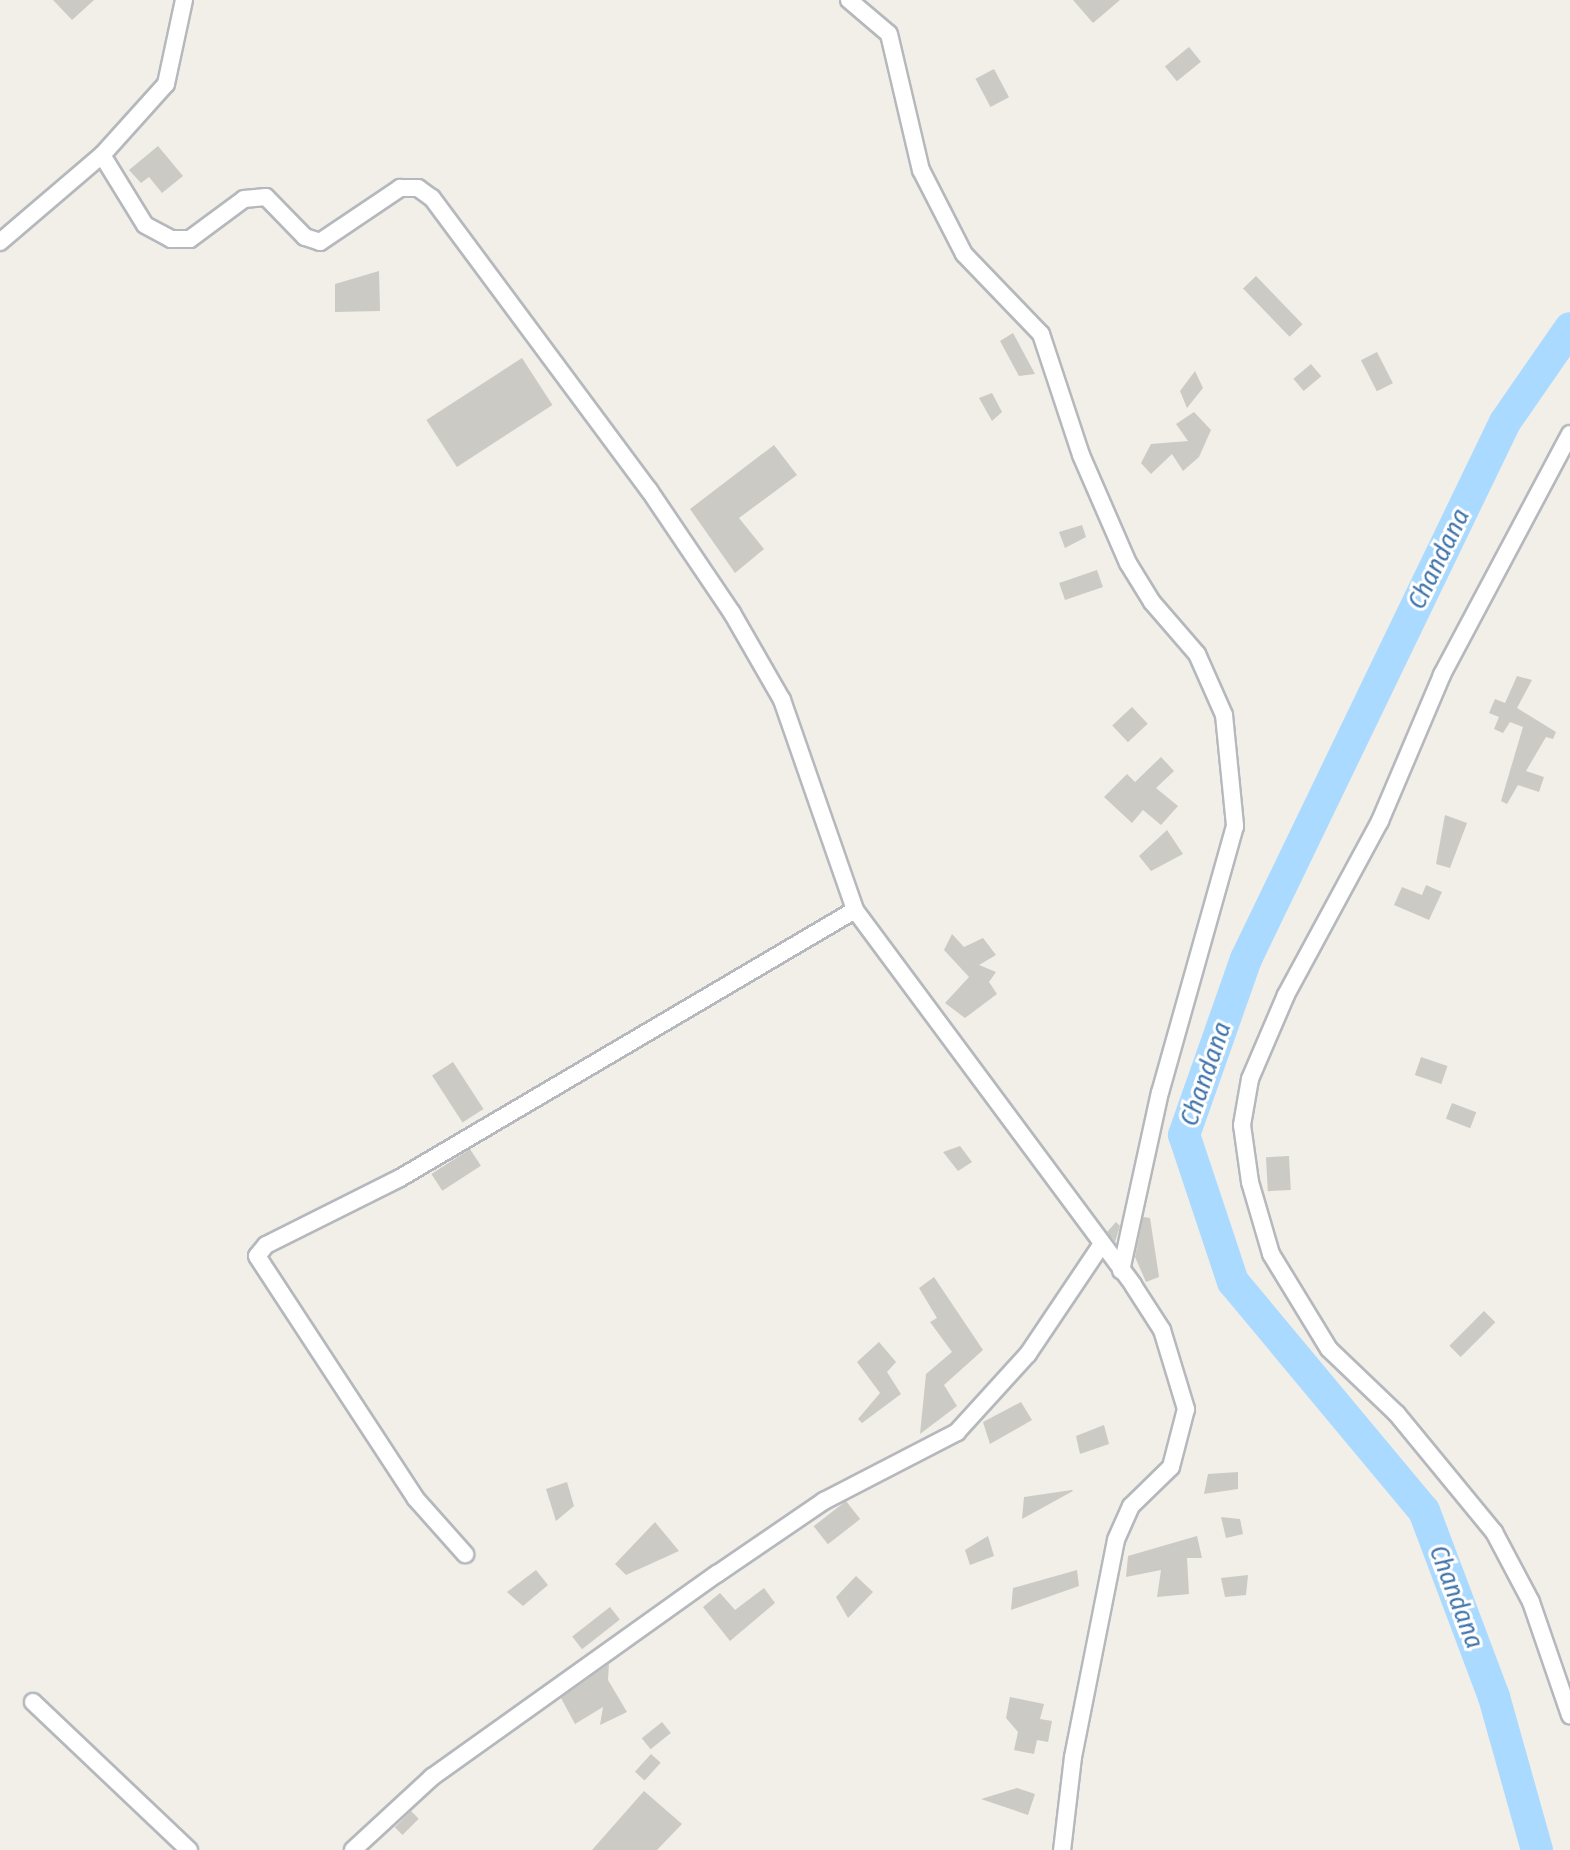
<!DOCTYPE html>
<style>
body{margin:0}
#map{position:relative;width:1570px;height:1850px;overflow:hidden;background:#f1efe8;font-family:"Fira Sans Condensed",sans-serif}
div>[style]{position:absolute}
.river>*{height:32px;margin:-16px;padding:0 16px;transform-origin:16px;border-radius:16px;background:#aadaff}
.building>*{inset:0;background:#cccac5;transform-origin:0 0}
.roads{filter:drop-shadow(2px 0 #b5b8bc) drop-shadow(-2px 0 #b5b8bc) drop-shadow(0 2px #b5b8bc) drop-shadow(0 -2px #b5b8bc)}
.minor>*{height:16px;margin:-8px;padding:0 8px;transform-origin:8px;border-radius:8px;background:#fff}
span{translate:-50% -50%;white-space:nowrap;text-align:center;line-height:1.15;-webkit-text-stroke:6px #fff;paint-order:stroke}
.water-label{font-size:26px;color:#4174aa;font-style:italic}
</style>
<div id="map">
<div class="river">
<div style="left:1537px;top:1850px;width:159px;rotate:-105.7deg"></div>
<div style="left:1494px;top:1697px;width:199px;rotate:-110.6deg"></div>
<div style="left:1424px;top:1511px;width:298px;rotate:-129.8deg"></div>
<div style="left:1233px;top:1282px;width:155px;rotate:-108.4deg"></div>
<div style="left:1184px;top:1135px;width:187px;rotate:-70.6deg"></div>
<div style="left:1246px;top:959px;width:596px;rotate:-64.25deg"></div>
<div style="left:1505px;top:422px;width:114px;rotate:-55.3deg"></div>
</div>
<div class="building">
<div style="clip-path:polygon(53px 0,94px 0,72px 20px)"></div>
<div style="clip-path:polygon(1073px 0,1120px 0,1093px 23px)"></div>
<div style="left:1189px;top:47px;width:19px;height:31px;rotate:51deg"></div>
<div style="left:994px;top:69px;width:32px;height:21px;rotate:62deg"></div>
<div style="clip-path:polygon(158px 146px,183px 176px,162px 193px,149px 177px,141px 183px,129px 170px)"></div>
<div style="clip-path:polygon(379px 271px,380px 311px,335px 312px,335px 284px)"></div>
<div style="left:1256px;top:276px;width:67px;height:18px;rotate:46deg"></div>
<div style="clip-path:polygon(1013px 333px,1035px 374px,1019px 376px,1000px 341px)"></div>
<div style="left:1377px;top:352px;width:35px;height:18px;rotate:63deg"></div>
<div style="left:522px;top:358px;width:56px;height:114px;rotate:57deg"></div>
<div style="left:1311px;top:364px;width:16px;height:23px;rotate:50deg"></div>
<div style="clip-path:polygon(1195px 371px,1203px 388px,1187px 408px,1180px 391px)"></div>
<div style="clip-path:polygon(992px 393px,1002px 412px,992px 421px,979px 398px)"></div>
<div style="clip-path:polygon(1194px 412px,1211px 430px,1199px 457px,1183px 471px,1172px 454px,1151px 474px,1141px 463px,1151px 444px,1188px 441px,1176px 424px)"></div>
<div style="clip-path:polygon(774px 445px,797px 475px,739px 518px,764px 549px,735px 573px,690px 509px)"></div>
<div style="clip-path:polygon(1082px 525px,1086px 537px,1065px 548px,1059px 532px)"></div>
<div style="left:1097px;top:570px;width:18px;height:40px;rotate:71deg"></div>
<div style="clip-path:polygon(1517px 676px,1532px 680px,1517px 708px,1556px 732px,1553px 739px,1546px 737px,1526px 771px,1544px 777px,1539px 792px,1518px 785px,1507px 804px,1501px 801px,1523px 727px,1510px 722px,1503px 733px,1494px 729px,1499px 717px,1489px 713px,1495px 699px,1505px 703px)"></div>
<div style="left:1132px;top:707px;width:23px;height:27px;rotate:47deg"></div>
<div style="clip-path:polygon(1161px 757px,1174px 771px,1156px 788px,1178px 806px,1161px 825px,1143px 810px,1132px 823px,1104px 797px,1127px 774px,1135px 782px)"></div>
<div style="clip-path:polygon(1445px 815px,1467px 823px,1450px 868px,1436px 864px)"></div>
<div style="clip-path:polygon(1167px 830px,1183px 854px,1151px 871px,1139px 856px)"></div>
<div style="clip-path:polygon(1426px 885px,1442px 892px,1429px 920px,1394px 905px,1402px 887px,1422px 895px)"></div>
<div style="clip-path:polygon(952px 934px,964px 947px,983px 938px,996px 955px,979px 965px,996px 972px,989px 982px,997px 994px,965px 1018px,945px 1003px,969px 977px,944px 950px)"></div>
<div style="left:1421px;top:1057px;width:28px;height:19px;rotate:19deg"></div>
<div style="left:453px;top:1062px;width:56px;height:25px;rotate:57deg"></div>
<div style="left:1452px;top:1103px;width:26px;height:17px;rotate:21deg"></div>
<div style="clip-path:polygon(960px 1146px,972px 1162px,958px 1171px,943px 1152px)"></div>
<div style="left:470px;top:1149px;width:20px;height:46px;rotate:57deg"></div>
<div style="left:1289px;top:1156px;width:34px;height:23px;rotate:87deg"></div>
<div style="clip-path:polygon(1143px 1217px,1150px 1218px,1159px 1277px,1146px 1282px,1135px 1257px)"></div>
<div style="clip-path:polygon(1116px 1222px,1120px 1226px,1115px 1242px,1107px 1232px)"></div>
<div style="clip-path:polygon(934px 1277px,983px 1350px,944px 1385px,957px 1406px,920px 1434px,926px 1374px,952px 1352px,930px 1322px,937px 1318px,919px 1288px)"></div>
<div style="left:1484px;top:1311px;width:16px;height:49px;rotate:45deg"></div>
<div style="clip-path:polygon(879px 1342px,896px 1362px,887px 1372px,901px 1394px,862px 1423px,858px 1419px,880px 1393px,857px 1362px)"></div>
<div style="clip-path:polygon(1021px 1402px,1032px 1420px,990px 1444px,983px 1422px)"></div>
<div style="clip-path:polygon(1104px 1425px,1109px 1444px,1080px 1454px,1076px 1436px)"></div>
<div style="clip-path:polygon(1238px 1472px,1238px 1489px,1204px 1494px,1208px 1474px)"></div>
<div style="clip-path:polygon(567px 1482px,574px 1506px,556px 1521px,546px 1489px)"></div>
<div style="clip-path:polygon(1072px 1490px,1073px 1491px,1022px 1519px,1024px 1497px)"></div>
<div style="left:846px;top:1501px;width:23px;height:41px;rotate:52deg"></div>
<div style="clip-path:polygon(1221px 1517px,1240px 1519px,1243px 1534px,1226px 1538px)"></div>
<div style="clip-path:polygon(655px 1522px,679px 1551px,626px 1575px,615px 1564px)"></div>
<div style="clip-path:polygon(988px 1536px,994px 1556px,970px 1565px,965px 1550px)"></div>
<div style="clip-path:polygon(1197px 1536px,1202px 1558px,1187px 1558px,1189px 1594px,1157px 1597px,1161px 1570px,1126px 1577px,1128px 1556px)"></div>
<div style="clip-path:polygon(536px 1570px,548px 1585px,523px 1606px,507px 1592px)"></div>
<div style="clip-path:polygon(1077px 1570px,1079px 1586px,1011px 1610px,1013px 1588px)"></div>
<div style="clip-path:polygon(1248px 1575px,1246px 1595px,1225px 1597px,1221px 1578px)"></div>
<div style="clip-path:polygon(856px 1576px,873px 1592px,848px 1618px,836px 1597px)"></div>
<div style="clip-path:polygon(764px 1588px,775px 1603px,730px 1641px,703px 1607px,720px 1593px,735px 1610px)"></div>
<div style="left:610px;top:1607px;width:16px;height:48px;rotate:52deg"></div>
<div style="clip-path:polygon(609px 1664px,608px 1680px,627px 1712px,600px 1725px,603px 1707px,575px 1724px,561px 1698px)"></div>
<div style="clip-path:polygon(1010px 1697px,1044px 1704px,1040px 1719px,1052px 1721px,1048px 1742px,1037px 1740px,1034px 1754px,1014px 1750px,1018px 1732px,1006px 1718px)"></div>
<div style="left:662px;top:1722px;width:14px;height:26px;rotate:51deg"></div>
<div style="left:651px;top:1754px;width:13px;height:24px;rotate:42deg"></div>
<div style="clip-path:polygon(1017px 1788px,1035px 1794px,1028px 1815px,981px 1799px)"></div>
<div style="clip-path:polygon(644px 1791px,682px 1824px,657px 1850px,592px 1850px)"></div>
<div style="left:411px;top:1811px;width:11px;height:23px;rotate:45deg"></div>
</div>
<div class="roads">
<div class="minor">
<div style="left:184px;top:0;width:86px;rotate:102.1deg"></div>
<div style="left:166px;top:84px;width:96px;rotate:132deg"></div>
<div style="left:102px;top:155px;width:82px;rotate:58.4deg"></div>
<div style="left:145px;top:225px;width:30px;rotate:28deg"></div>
<div style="left:171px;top:239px;width:19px"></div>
<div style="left:190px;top:239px;width:67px;rotate:-36.5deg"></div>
<div style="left:244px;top:199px;width:22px;rotate:-5deg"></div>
<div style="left:266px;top:197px;width:56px;rotate:45.7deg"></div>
<div style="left:305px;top:237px;width:16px;rotate:18deg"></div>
<div style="left:320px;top:242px;width:97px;rotate:-34deg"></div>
<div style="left:400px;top:188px;width:18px"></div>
<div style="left:418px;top:188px;width:17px;rotate:36deg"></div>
<div style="left:432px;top:198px;width:364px;rotate:53.4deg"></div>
<div style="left:649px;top:490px;width:148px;rotate:56deg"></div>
<div style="left:732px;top:613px;width:100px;rotate:60.1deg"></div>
<div style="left:782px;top:700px;width:222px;rotate:70.8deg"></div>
<div style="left:855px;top:910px;width:528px;rotate:149.5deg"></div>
<div style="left:400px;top:1178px;width:150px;rotate:153.4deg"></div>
<div style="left:266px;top:1245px;width:14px;rotate:129deg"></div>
<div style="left:257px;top:1256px;width:290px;rotate:56.8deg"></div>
<div style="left:416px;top:1499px;width:74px;rotate:48.3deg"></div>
<div style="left:849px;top:0;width:52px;rotate:40.4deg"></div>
<div style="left:889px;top:34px;width:140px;rotate:76.8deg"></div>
<div style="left:921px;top:170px;width:94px;rotate:62.9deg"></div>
<div style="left:964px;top:254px;width:111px;rotate:46.1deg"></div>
<div style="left:1041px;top:334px;width:127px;rotate:71.7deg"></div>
<div style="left:1081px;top:455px;width:118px;rotate:66.5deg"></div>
<div style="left:1128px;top:563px;width:46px;rotate:58.4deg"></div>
<div style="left:1152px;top:602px;width:69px;rotate:49.1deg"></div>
<div style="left:1197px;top:654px;width:67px;rotate:66.1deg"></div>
<div style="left:1224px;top:715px;width:112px;rotate:84.3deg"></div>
<div style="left:1235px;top:826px;width:276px;rotate:105.7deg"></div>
<div style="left:1160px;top:1092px;width:183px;rotate:102.3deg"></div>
<div style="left:0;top:242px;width:134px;rotate:-40.5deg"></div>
<div style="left:1570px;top:434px;width:273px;rotate:118deg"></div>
<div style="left:1442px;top:675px;width:159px;rotate:113deg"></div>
<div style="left:1380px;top:821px;width:198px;rotate:118.4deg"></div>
<div style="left:1286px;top:995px;width:91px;rotate:113.2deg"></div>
<div style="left:1250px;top:1079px;width:47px;rotate:99.9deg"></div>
<div style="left:1242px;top:1125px;width:58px;rotate:82deg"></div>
<div style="left:1250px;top:1182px;width:75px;rotate:73.7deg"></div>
<div style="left:1271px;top:1254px;width:111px;rotate:58.6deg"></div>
<div style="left:1329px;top:1349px;width:94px;rotate:43.7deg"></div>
<div style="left:1397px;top:1414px;width:153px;rotate:50.6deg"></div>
<div style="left:1494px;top:1532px;width:79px;rotate:62.1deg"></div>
<div style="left:1531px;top:1602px;width:120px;rotate:71deg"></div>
<div style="left:855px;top:910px;width:467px;rotate:53.4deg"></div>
<div style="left:1133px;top:1285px;width:54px;rotate:57.2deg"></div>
<div style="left:1162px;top:1330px;width:83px;rotate:73.1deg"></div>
<div style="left:1186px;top:1409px;width:60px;rotate:104.5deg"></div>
<div style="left:1171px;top:1467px;width:56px;rotate:135.7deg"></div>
<div style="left:1131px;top:1506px;width:37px;rotate:114deg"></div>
<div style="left:1116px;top:1540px;width:221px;rotate:101.2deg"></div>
<div style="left:1073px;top:1757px;width:94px;rotate:96.7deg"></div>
<div style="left:33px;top:1702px;width:215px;rotate:43.5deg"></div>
<div style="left:353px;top:1850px;width:108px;rotate:-42.7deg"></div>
<div style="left:432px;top:1777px;width:350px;rotate:-35.5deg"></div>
<div style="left:717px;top:1574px;width:130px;rotate:-34.3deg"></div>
<div style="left:824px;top:1501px;width:150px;rotate:-27.4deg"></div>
<div style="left:957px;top:1432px;width:105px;rotate:-47.7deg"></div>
<div style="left:1028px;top:1354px;width:129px;rotate:-56.1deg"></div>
</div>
</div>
<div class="water-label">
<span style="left:1439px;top:559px;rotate:-64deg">Chandana</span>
<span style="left:1206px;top:1074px;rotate:-71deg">Chandana</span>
<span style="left:1456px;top:1597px;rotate:69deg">Chandana</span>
</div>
</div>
